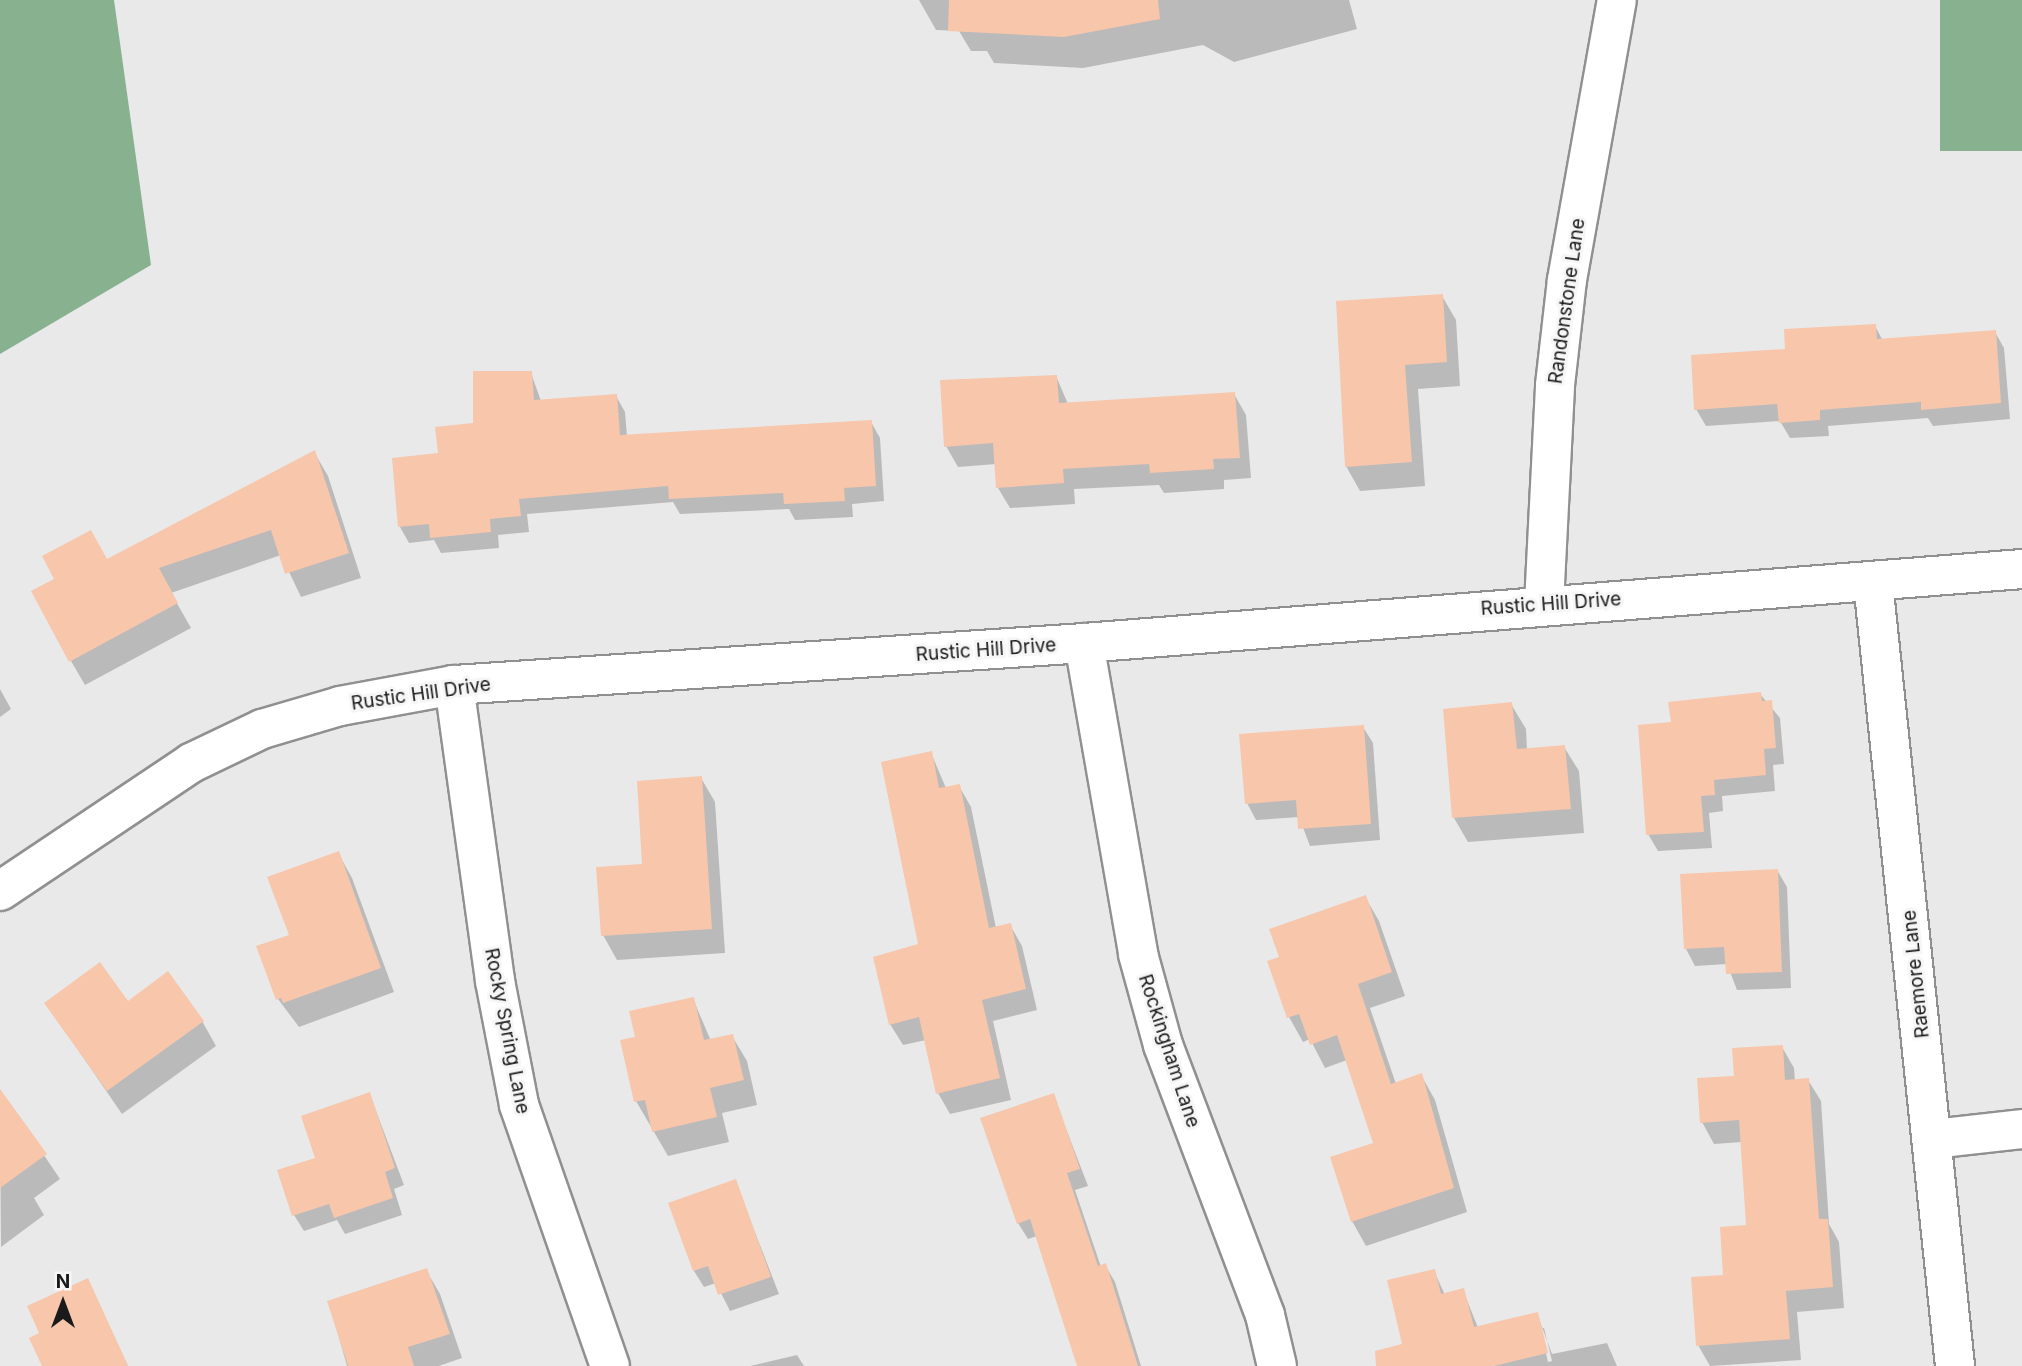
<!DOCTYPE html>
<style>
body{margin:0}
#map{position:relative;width:2022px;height:1366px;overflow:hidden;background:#e9e9ea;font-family:Inter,sans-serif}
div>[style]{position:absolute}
.forest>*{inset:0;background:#88b18f;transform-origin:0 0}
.shadow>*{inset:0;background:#0003}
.building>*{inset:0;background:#f7c6ab}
.roads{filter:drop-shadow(2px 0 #909091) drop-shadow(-2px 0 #909091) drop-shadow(0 2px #909091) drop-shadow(0 -2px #909091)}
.minor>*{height:38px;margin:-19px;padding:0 19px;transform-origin:19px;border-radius:19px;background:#fff}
span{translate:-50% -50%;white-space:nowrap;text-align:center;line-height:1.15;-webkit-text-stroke:6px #f6f6f7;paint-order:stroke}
.street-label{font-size:19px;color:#1a1a1a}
.north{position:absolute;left:28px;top:1268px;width:70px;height:70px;-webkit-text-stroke:5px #f6f6f7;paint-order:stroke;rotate:0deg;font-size:19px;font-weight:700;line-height:28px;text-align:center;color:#1a1a1a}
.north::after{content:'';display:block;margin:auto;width:24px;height:32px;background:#1a1a1a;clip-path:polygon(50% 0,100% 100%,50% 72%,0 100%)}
</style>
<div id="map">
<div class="forest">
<div style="clip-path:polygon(0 0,114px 0,151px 265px,0 354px)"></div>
<div style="left:1940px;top:0;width:82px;height:151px"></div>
</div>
<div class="shadow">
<div style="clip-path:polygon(919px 0,1349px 0,1357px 29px,1234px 62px,1203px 45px,1083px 68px,994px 63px,987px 51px,971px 51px,959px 31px,936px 30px)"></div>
<div style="clip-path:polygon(1442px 296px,1456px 320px,1460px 386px,1418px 389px,1425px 486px,1360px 491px,1346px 466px)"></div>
<div style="clip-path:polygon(1875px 326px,1883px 341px,1995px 332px,2004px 348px,2010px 419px,1933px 426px,1928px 418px,1828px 426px,1829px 436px,1790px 438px,1780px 421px,1706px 426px,1696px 409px,1787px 351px)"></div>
<div style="clip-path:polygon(531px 373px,541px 401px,616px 396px,625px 412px,627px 436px,871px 422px,880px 438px,884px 501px,852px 504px,853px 517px,795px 520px,789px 509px,680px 514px,673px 502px,527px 514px,529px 532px,498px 535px,499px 548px,441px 553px,434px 540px,409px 543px,400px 527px,394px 459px,440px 455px)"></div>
<div style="clip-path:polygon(1056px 376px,1068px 404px,1234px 394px,1246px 415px,1251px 478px,1224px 480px,1224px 489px,1164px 493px,1159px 485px,1074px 489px,1075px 504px,1010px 508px,998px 488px,996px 464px,958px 467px,946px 446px)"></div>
<div style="clip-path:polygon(314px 452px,328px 476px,361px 578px,301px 597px,281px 555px,171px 593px,191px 628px,85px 685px,71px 661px,107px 561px)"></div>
<div style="clip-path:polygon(0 689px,11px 709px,0 717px)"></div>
<div style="clip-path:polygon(1760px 694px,1780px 718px,1784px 764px,1773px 765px,1775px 791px,1722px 796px,1723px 811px,1709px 813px,1712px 848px,1658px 851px,1648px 834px,1673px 724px)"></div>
<div style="clip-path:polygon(1511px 704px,1526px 729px,1527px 750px,1564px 747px,1579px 771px,1584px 833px,1468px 842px,1454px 818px)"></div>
<div style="clip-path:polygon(1363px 727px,1373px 743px,1380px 840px,1310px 846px,1299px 817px,1256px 820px,1247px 803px)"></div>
<div style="clip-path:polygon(931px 753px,946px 788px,959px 786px,971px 807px,996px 928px,1010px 925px,1022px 946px,1037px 1010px,993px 1021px,1011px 1100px,950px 1114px,938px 1093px,926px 1040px,903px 1045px,890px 1024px,920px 946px)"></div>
<div style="clip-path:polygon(701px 778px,715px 802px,725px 953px,617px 960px,603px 935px)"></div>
<div style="clip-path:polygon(338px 853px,352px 878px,394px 992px,299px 1027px,278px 999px,291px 936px)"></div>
<div style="clip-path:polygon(1777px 870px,1787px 887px,1791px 988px,1737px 990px,1727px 964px,1695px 966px,1686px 949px)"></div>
<div style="clip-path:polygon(1365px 897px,1379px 921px,1405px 996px,1370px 1008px,1396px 1084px,1421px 1075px,1435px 1100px,1467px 1212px,1366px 1246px,1352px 1221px,1375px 1144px,1347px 1060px,1325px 1068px,1310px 1039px,1303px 1042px,1289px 1017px,1281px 958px)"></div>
<div style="clip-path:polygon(693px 999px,711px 1041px,732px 1036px,747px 1061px,757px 1105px,722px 1113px,729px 1142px,668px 1156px,636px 1101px,637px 1039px)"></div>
<div style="clip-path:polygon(46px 1003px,127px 1003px,202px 1021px,216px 1046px,122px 1114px)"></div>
<div style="clip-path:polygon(1782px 1047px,1794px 1068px,1795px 1081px,1808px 1080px,1821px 1101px,1829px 1224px,1839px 1242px,1844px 1308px,1797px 1312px,1801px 1360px,1710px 1366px,1698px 1345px,1748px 1226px,1742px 1142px,1714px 1144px,1702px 1122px,1736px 1077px)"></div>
<div style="clip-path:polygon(370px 1095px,404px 1185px,394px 1189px,402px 1215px,345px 1234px,337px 1220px,304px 1231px,294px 1215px,317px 1159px)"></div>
<div style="clip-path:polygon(1053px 1095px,1088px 1186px,1075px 1190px,1101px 1267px,1105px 1265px,1115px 1282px,1141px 1366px,1079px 1366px,1037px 1236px,1028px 1239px,1018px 1223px)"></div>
<div style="clip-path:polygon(13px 1109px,60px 1179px,34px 1198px,44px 1215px,1px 1247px,0 1118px)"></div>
<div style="clip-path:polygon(735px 1181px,779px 1294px,730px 1311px,716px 1283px,704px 1287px,694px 1271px,671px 1204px)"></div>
<div style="clip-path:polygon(426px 1270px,440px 1294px,462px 1358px,439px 1366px,347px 1366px,329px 1302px)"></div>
<div style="clip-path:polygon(evenodd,1434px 1271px,1445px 1295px,1463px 1290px,1478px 1328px,1537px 1314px,1552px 1354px,1607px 1343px,1617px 1366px,1413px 1366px,1434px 1271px,1540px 1328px,1544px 1328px,1552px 1361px,1548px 1362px,1540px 1328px)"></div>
<div style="clip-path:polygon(88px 1280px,128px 1366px,44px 1366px,42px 1334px)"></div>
<div style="clip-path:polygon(797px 1355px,804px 1366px,750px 1366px)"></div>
</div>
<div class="building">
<div style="clip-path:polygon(949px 0,1158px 0,1160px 19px,1064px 37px,948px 31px)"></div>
<div style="clip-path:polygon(1443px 294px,1447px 362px,1405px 365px,1412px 462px,1345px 467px,1336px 301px)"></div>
<div style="clip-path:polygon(1876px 324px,1877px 339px,1996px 330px,2001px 403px,1921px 410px,1921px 402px,1820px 410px,1820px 420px,1779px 423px,1777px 404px,1694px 410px,1691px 355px,1785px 349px,1784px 329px)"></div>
<div style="clip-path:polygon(473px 371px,532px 371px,534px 400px,617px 394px,620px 435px,872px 420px,876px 486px,844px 488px,845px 501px,784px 504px,783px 493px,669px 499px,668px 486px,519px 499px,521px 516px,490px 519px,491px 532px,430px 538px,429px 524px,398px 527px,392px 458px,438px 453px,435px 427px,473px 423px)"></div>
<div style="clip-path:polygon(1057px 375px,1059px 403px,1235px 392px,1240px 458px,1213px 459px,1214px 469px,1150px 473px,1149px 464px,1063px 469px,1064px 483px,996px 488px,993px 443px,944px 447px,940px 380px)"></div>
<div style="clip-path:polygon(315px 450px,349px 553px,285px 574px,271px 530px,159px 568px,178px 603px,69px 662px,31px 591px,54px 579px,42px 556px,91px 530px,107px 559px)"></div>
<div style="clip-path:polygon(1761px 692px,1762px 701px,1772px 700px,1776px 748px,1764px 749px,1766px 775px,1714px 780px,1715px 795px,1701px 796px,1704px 832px,1646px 835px,1638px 725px,1671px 722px,1668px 702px)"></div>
<div style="clip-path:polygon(1512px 702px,1517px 749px,1565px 745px,1571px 809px,1452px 818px,1443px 709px)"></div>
<div style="clip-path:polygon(1364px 725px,1371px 824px,1298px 829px,1296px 800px,1245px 804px,1239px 734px)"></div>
<div style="clip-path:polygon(932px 751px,939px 788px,960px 784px,989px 928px,1011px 923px,1026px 989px,982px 1000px,1000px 1078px,936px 1094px,919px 1017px,889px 1025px,873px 957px,918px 944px,881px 762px)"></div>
<div style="clip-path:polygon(702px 776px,712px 929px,601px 936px,596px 867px,642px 864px,637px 781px)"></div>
<div style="clip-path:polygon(339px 851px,381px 968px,283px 1003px,281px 998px,276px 1000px,256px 946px,289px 935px,267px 877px)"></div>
<div style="clip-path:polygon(1778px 869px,1782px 972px,1726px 974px,1724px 947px,1684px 949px,1680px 874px)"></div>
<div style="clip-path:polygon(1366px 895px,1392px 972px,1358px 984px,1391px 1084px,1422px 1073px,1454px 1188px,1351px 1222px,1330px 1157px,1373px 1143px,1337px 1035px,1310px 1045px,1299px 1014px,1287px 1018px,1267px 961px,1279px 957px,1269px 929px)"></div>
<div style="clip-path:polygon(100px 962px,128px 1001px,168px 971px,204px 1021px,107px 1091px,44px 1003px)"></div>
<div style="clip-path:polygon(694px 997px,704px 1040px,733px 1034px,744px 1080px,710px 1088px,717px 1117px,652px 1132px,645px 1100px,634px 1102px,620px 1040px,635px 1037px,629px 1011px)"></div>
<div style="clip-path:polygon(1783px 1045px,1785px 1080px,1809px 1078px,1819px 1219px,1828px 1219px,1833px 1287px,1786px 1291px,1790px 1339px,1696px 1346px,1691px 1277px,1723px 1275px,1720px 1227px,1746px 1225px,1739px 1120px,1700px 1123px,1697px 1078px,1734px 1076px,1732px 1048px)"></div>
<div style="clip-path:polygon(0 1089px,47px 1154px,0 1188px)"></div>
<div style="clip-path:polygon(370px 1092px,395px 1168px,385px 1172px,393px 1198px,334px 1218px,329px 1204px,292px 1216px,277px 1170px,315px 1158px,301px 1116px)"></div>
<div style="clip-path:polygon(1054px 1093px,1080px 1169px,1067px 1173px,1098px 1266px,1106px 1263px,1138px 1366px,1077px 1366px,1030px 1219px,1017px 1224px,980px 1118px)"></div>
<div style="clip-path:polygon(736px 1179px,771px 1277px,718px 1295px,708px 1266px,693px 1271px,668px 1203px)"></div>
<div style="clip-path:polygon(427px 1268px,450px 1334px,408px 1347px,414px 1366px,348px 1366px,327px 1301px)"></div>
<div style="clip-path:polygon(1435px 1269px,1441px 1294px,1464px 1288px,1474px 1327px,1538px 1312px,1548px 1353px,1494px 1366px,1376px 1366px,1375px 1351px,1402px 1344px,1387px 1280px)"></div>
<div style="clip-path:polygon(88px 1278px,128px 1366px,42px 1366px,29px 1338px,39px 1333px,27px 1306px)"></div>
</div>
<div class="roads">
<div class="minor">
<div style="left:1873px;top:582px;width:788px;rotate:84.03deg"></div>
<div style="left:1544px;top:604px;width:219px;rotate:-87.1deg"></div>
<div style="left:1555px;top:385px;width:106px;rotate:-83.5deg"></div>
<div style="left:1567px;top:280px;width:284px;rotate:-79.9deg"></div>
<div style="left:1084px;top:643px;width:316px;rotate:80.1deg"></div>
<div style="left:1138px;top:954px;width:94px;rotate:74.6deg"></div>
<div style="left:1163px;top:1045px;width:289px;rotate:69.3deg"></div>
<div style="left:1265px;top:1315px;width:52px;rotate:76.8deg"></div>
<div style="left:454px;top:685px;width:299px;rotate:82.1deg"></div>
<div style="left:495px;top:981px;width:126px;rotate:79deg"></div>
<div style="left:519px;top:1105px;width:276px;rotate:70.8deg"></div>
<div style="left:0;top:891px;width:230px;rotate:-33.8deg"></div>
<div style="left:191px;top:763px;width:79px;rotate:-25.6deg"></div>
<div style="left:262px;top:729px;width:81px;rotate:-16.4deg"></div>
<div style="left:340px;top:706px;width:116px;rotate:-10.4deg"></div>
<div style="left:454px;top:685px;width:631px;rotate:-3.81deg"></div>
<div style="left:1084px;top:643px;width:941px;rotate:-4.51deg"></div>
<div style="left:1933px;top:1139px;width:90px;rotate:-6.4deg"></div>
</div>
</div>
<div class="street-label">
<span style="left:1567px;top:301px;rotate:-82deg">Randonstone Lane</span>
<span style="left:1551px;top:604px;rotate:-4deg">Rustic Hill Drive</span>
<span style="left:986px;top:650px;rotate:-4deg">Rustic Hill Drive</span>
<span style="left:421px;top:694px;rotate:-8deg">Rustic Hill Drive</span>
<span style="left:1916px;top:974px;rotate:-96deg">Raemore Lane</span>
<span style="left:507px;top:1031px;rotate:79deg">Rocky Spring Lane</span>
<span style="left:1169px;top:1051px;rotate:72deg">Rockingham Lane</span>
</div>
<div class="north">N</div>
</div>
